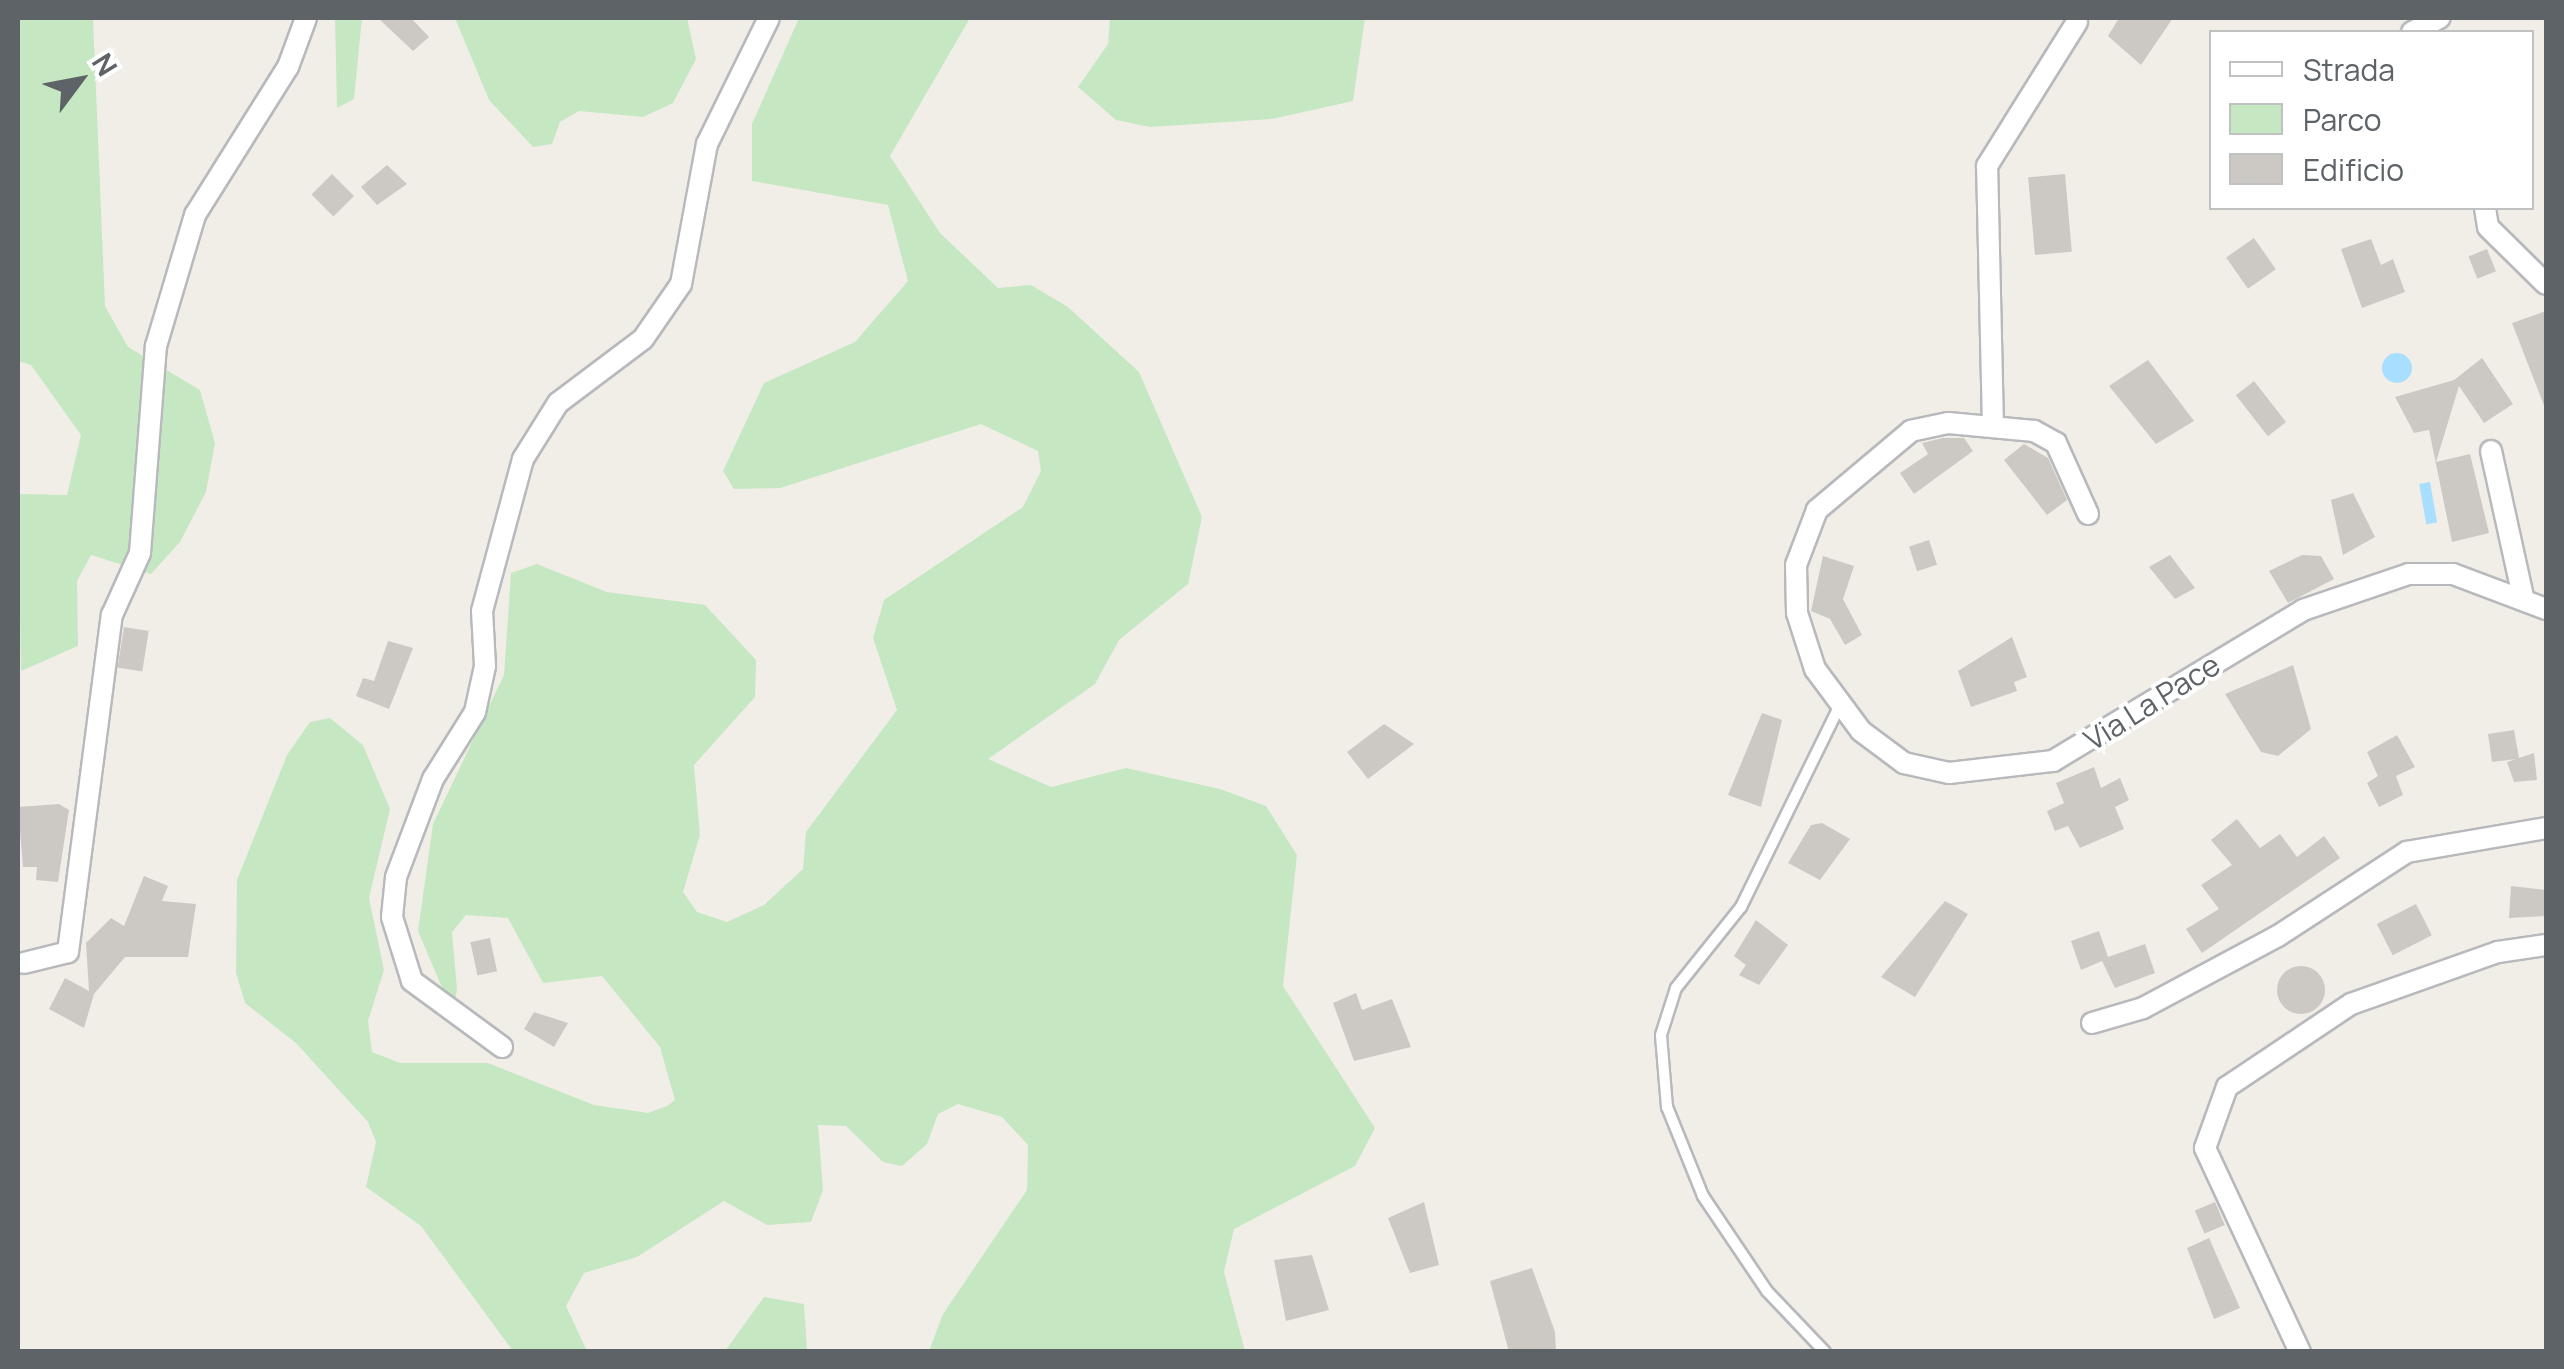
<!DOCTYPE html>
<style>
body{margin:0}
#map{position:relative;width:2564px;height:1369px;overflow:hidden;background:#f1eee7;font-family:Manrope,sans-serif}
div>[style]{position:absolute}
.green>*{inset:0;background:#c5e8c3}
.water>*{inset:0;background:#a8deff;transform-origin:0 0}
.round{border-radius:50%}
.building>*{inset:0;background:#ccc9c4;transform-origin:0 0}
.roads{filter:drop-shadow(2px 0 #b7b9bd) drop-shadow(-2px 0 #b7b9bd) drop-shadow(0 2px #b7b9bd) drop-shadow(0 -2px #b7b9bd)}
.lane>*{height:10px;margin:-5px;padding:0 5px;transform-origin:5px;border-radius:5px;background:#fff}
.street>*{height:20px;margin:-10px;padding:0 10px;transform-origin:10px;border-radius:10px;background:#fff}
span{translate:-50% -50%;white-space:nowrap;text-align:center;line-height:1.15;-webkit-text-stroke:8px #fff;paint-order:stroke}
.street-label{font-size:30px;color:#5e6367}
.frame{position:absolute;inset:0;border:20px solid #5e6367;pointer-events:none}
.legend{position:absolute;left:2209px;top:30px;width:325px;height:180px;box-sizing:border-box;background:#fff;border:2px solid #bfc1c2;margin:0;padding:12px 18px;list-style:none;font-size:30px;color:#5e6367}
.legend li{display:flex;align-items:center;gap:20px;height:50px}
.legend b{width:50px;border:2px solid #bfc1c2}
.north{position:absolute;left:30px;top:30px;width:100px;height:100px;-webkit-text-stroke:8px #fff;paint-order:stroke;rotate:58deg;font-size:28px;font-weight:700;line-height:40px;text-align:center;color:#5e6367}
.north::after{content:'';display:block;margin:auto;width:35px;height:45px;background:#5e6367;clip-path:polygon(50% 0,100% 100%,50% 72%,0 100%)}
</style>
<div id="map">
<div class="green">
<div style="clip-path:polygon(18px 18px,93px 18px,105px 306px,128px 347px,200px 390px,215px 443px,206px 492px,180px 542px,151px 574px,91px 555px,77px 581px,78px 646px,21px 671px,18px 494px,67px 495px,81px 435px,31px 365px,18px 361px)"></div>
<div style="clip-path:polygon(335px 18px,362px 18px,354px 99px,337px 108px)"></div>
<div style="clip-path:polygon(455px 18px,687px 18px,696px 59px,673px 103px,643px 117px,579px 111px,560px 122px,552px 144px,533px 147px,489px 100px)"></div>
<div style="clip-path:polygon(799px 18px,970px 18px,890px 156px,940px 233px,998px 288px,1031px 285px,1068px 307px,1139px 372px,1202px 517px,1188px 584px,1119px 640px,1095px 684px,988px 759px,1051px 787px,1126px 768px,1220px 789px,1266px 806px,1297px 855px,1283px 986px,1375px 1128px,1355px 1166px,1234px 1229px,1224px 1272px,1245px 1351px,929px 1351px,943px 1314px,1027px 1190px,1028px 1145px,1002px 1117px,958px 1104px,938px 1114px,927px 1144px,902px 1166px,883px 1162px,846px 1126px,818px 1125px,823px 1190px,811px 1222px,767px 1225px,724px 1201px,637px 1257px,584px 1273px,566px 1306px,587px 1351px,513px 1351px,421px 1226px,366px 1187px,376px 1142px,368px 1122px,296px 1043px,245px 1003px,236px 973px,237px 880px,287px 755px,310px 722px,330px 718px,363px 745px,390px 809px,369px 898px,384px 970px,368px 1021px,372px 1052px,400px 1063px,488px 1063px,594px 1105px,648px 1113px,667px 1106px,675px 1100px,660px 1047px,602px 976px,543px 983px,508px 918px,466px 915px,452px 932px,457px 989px,455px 1000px,446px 997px,418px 931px,433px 824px,504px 675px,511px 573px,537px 564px,607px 592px,705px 605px,756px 660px,755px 697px,694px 765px,700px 835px,683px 892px,697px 912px,727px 922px,764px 905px,803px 869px,806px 832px,897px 710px,873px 638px,884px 600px,1023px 507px,1041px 471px,1038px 451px,981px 424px,780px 488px,734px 489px,723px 471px,764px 383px,855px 342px,908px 281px,888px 205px,752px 181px,752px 124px)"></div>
<div style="clip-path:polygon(1110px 18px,1365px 18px,1353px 101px,1272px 119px,1150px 127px,1116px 120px,1078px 87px,1108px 44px)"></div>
<div style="clip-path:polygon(764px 1297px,804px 1304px,807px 1351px,725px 1351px)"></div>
</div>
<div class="water">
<div class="round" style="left:2382px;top:353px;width:30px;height:30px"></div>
<div style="left:2430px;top:482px;width:41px;height:11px;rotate:80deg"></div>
</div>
<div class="building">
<div style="clip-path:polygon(378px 18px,411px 18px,429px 37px,413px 51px)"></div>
<div style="clip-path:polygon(2119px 18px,2173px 18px,2141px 65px,2108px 36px)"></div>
<div style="clip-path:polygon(387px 165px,407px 184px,377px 205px,361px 187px)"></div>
<div style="left:332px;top:174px;width:31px;height:29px;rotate:45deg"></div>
<div style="left:2065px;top:174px;width:78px;height:37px;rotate:85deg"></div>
<div style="left:2254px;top:238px;width:38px;height:34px;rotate:55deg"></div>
<div style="clip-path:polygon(2371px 239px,2381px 265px,2393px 259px,2405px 292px,2362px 308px,2341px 249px)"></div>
<div style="left:2487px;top:249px;width:24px;height:20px;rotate:68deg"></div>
<div style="clip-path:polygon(2546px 311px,2546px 408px,2545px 408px,2512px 323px)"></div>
<div style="clip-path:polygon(2482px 358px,2513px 404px,2484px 423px,2459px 386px,2436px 462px,2470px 454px,2489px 533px,2452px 542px,2429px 430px,2414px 433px,2395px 397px,2454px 380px)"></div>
<div style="clip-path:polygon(2148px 360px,2194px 421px,2156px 444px,2109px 386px)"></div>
<div style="left:2254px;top:381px;width:52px;height:23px;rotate:52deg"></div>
<div style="clip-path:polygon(1943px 438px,1964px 438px,1973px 451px,1914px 494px,1900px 473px,1928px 454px,1922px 443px)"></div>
<div style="clip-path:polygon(2024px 444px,2048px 458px,2067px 500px,2047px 515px,2004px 460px)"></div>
<div style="clip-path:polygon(2353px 493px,2375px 537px,2343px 555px,2331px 500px)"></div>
<div style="left:1929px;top:540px;width:26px;height:21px;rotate:72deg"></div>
<div style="clip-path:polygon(2170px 555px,2195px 588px,2175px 599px,2149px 567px)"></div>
<div style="clip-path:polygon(2302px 555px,2321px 556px,2334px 579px,2288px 603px,2269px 571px)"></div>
<div style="clip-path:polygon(1823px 556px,1854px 566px,1843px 599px,1862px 635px,1845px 645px,1830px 619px,1811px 611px)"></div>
<div style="left:124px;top:627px;width:25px;height:41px;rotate:9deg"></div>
<div style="clip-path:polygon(2012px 637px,2027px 677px,2014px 682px,2017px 691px,1971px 707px,1958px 671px)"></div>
<div style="clip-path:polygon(388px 641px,413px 648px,389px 709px,356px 696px,363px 678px,374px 681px)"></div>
<div style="clip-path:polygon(2293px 665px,2311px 729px,2278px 756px,2261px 752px,2225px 694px)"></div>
<div style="clip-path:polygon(1762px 713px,1782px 720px,1761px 807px,1728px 795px)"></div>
<div style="clip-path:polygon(1384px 724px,1414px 744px,1368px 779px,1347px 752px)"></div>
<div style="clip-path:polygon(2514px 730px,2519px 758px,2534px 753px,2537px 780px,2514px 782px,2507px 762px,2516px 759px,2492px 762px,2488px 734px)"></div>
<div style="clip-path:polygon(2397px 735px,2415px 767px,2396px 776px,2403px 795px,2379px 807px,2367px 783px,2378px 776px,2367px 752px)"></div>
<div style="clip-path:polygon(2094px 767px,2101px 788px,2120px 778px,2129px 800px,2115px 807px,2124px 829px,2080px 848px,2068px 826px,2055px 831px,2047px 811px,2064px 803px,2056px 783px)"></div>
<div style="clip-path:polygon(59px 804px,69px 810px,58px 882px,36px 880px,37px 867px,23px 867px,18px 807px)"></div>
<div style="clip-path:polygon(2237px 819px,2260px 848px,2280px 834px,2297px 857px,2324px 836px,2340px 858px,2202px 953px,2186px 929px,2219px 909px,2201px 885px,2232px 865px,2211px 840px)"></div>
<div style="clip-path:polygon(1822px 823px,1850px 839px,1820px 880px,1788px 863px,1811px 825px)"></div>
<div style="clip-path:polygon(144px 876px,168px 886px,162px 901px,196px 904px,188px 957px,125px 957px,94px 994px,84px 1028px,49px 1009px,65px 978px,89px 991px,86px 943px,111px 918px,124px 926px)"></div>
<div style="clip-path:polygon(2511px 886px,2546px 890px,2546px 916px,2509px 918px)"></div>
<div style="clip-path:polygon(1945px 901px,1968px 914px,1915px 997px,1881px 977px)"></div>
<div style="left:2416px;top:904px;width:35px;height:44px;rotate:63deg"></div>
<div style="clip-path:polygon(1756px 920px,1788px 945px,1759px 985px,1739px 975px,1746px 965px,1734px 956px)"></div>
<div style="clip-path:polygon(2099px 931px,2108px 957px,2145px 944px,2155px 973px,2115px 988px,2102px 961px,2081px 970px,2071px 941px)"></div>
<div style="left:490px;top:938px;width:34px;height:20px;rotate:78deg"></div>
<div class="round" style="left:2277px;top:966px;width:48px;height:48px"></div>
<div style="clip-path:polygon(1356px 993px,1362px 1010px,1392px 999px,1411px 1047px,1354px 1061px,1333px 1003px)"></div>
<div style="clip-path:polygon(534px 1012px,568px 1023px,554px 1047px,524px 1029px)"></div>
<div style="clip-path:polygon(1424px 1202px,1439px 1265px,1410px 1273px,1388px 1218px)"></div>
<div style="left:2215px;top:1202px;width:25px;height:22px;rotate:67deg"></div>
<div style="clip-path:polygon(2209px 1238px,2240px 1308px,2214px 1319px,2187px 1248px)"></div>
<div style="clip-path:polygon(1312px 1255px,1329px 1310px,1286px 1321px,1274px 1260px)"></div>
<div style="clip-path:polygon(1532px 1268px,1555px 1332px,1556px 1352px,1509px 1352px,1490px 1281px)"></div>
</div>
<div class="roads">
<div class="lane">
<div style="left:1825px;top:1352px;width:84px;rotate:-133.6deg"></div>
<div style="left:1767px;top:1291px;width:115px;rotate:-124deg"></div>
<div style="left:1703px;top:1196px;width:96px;rotate:-112deg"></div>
<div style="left:1667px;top:1107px;width:72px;rotate:-94.8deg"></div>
<div style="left:1661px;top:1035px;width:49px;rotate:-72.3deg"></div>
<div style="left:1676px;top:988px;width:104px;rotate:-51.3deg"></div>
<div style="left:1741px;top:907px;width:225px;rotate:-63.9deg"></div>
</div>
<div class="street">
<div style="left:2412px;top:32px;width:31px;rotate:-27deg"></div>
<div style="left:2485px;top:208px;width:19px;rotate:81deg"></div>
<div style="left:2488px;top:227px;width:81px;rotate:44.5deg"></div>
<div style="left:1993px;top:427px;width:261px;rotate:-91.3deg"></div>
<div style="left:1987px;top:166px;width:170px;rotate:-58deg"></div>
<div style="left:2491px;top:451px;width:148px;rotate:77.6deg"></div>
<div style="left:2088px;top:514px;width:78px;rotate:-114.3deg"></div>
<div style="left:2056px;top:443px;width:25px;rotate:-151deg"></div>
<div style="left:2034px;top:431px;width:86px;rotate:-174.7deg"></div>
<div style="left:1948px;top:423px;width:38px;rotate:168deg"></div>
<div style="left:1911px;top:431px;width:123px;rotate:140deg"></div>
<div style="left:1817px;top:510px;width:59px;rotate:110.9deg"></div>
<div style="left:1796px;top:565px;width:48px;rotate:88.8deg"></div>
<div style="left:1797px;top:613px;width:59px;rotate:72.2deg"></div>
<div style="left:1815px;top:669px;width:77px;rotate:53.4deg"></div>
<div style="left:1861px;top:731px;width:54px;rotate:36.7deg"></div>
<div style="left:1904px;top:763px;width:46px;rotate:12.5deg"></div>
<div style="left:1949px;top:773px;width:105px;rotate:-6.6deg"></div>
<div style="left:2053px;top:761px;width:292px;rotate:-31.1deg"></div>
<div style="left:2303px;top:610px;width:112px;rotate:-18.8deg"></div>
<div style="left:2409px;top:574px;width:44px"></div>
<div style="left:2453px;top:574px;width:99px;rotate:20.6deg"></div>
<div style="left:24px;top:963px;width:45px;rotate:-14deg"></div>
<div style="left:68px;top:952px;width:340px;rotate:-82.6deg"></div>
<div style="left:112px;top:615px;width:68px;rotate:-65.7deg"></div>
<div style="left:140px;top:553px;width:208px;rotate:-85.6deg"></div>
<div style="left:156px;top:346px;width:137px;rotate:-73.4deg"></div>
<div style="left:195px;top:215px;width:175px;rotate:-57.9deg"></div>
<div style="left:288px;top:67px;width:52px;rotate:-69.8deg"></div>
<div style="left:2092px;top:1023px;width:53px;rotate:-16.4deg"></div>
<div style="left:2143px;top:1008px;width:153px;rotate:-28.1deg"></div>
<div style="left:2278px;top:936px;width:154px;rotate:-33.1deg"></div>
<div style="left:2407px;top:852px;width:141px;rotate:-9.8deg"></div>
<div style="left:502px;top:1047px;width:112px;rotate:-143.7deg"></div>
<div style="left:412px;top:981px;width:67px;rotate:-107.4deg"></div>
<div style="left:392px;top:917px;width:40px;rotate:-84.3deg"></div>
<div style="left:396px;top:877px;width:105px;rotate:-69.3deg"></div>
<div style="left:433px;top:779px;width:79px;rotate:-57.9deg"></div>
<div style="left:475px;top:712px;width:47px;rotate:-77.7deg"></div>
<div style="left:485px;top:666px;width:55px;rotate:-93.1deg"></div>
<div style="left:482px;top:611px;width:157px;rotate:-74.9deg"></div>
<div style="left:523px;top:459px;width:66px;rotate:-58deg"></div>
<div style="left:558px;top:403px;width:106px;rotate:-37deg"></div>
<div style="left:643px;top:339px;width:67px;rotate:-55.4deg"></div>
<div style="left:681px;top:284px;width:142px;rotate:-79.5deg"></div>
<div style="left:707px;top:144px;width:140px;rotate:-63.8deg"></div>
<div style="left:2300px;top:1352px;width:225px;rotate:-115deg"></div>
<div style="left:2205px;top:1148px;width:65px;rotate:-70.2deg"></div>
<div style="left:2227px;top:1087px;width:149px;rotate:-33.8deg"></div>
<div style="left:2351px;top:1004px;width:156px;rotate:-19.5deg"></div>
<div style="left:2498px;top:952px;width:49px;rotate:-8.3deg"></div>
</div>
</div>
<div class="street-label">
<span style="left:2152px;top:702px;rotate:-32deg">Via La Pace</span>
</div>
<div class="frame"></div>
<ul class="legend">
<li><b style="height:12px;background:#fff"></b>Strada</li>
<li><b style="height:28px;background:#c5e8c3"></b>Parco</li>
<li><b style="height:28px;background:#ccc9c4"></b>Edificio</li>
</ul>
<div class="north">N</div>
</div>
